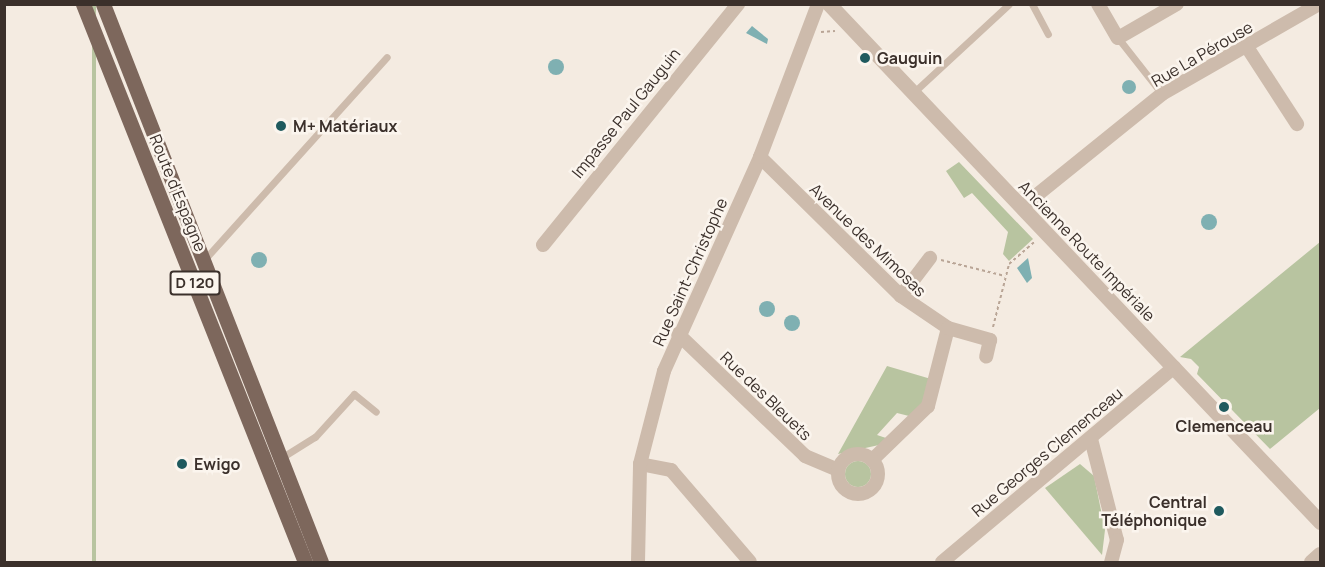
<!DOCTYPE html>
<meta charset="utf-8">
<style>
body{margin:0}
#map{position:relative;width:1325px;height:567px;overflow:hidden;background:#f4ebe1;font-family:Manrope,sans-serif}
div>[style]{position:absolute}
.green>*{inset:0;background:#b8c4a0;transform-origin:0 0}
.round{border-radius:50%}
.water>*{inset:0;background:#7fb0b2}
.path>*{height:2px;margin-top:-1px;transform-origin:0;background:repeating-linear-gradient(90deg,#b9a596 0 3px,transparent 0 6px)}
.service>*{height:7px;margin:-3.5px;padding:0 3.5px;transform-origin:3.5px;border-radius:3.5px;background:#cdbbac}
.minor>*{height:14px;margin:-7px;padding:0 7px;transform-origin:7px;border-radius:7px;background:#cdbbac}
.minor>.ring{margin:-7px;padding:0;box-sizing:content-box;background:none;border:14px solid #cdbbac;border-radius:50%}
.tertiary>*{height:15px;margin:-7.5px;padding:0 7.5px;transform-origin:7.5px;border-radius:7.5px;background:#cdbbac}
.primary>*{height:15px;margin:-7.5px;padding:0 7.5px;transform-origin:7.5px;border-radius:7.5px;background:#7d675c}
.dots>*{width:16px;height:16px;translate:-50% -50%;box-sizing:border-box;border:3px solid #fbf5ee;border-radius:50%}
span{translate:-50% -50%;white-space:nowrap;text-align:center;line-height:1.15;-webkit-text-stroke:5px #fbf5ee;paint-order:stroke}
.shield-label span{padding:2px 4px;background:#fbf5ee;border:2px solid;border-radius:4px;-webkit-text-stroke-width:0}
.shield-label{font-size:15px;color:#3b302b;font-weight:700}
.street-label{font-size:16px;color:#3b302b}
.poi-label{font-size:16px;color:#3b302b;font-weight:700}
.left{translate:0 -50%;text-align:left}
.right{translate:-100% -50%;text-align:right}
.frame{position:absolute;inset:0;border:6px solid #3b302b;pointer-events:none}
</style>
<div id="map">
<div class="green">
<div style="left:92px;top:5px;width:4px;height:599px"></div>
<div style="clip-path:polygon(959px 162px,1033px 239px,1009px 261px,1003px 254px,1008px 232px,972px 193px,964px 198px,946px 171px)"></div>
<div style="clip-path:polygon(1320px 242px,1320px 408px,1270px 449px,1197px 374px,1199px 367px,1191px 359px,1180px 357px)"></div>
<div style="clip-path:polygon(887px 366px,931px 379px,925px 400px,909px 416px,897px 413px,877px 435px,886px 438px,879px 445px,838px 454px)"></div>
<div class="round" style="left:845px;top:461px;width:26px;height:26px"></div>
<div style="clip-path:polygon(1080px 464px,1094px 476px,1105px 530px,1102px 555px,1045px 488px)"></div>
</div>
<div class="water">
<div style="clip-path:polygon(752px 26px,768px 39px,767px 44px,746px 33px)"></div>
<div class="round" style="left:548px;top:59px;width:16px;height:16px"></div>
<div class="round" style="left:1122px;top:80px;width:14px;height:14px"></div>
<div class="round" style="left:1201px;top:214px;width:16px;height:16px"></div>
<div class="round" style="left:251px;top:252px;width:16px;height:16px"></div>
<div style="clip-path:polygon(1028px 258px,1032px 278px,1027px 283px,1017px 268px)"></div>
<div class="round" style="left:759px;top:301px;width:16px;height:16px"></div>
<div class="round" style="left:784px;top:315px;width:16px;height:16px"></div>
</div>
<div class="path">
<div style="left:821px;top:32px;width:14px;rotate:-4deg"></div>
<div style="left:941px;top:260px;width:66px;rotate:14deg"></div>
<div style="left:993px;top:327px;width:65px;rotate:-75.7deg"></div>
<div style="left:1009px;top:264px;width:35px;rotate:-41deg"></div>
</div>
<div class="service">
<div style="left:1032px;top:4px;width:34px;rotate:62deg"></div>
<div style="left:1118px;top:38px;width:71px;rotate:51.8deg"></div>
<div style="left:914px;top:92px;width:129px;rotate:-42.8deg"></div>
<div style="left:204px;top:260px;width:273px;rotate:-48deg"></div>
<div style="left:281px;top:458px;width:40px;rotate:-32deg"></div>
<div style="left:315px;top:437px;width:58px;rotate:-47.8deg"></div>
<div style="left:354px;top:394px;width:28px;rotate:39deg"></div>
</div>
<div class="minor">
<div style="left:1098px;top:4px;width:39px;rotate:60deg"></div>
<div style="left:1118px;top:38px;width:68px;rotate:-30deg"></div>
<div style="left:1247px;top:47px;width:92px;rotate:57deg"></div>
<div style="left:760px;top:157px;width:198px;rotate:44.6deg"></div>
<div style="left:901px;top:296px;width:57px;rotate:34.2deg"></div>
<div style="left:948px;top:328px;width:81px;rotate:104.4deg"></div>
<div style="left:928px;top:406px;width:78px;rotate:136deg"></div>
<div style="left:1022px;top:207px;width:180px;rotate:-38.9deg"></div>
<div style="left:1162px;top:94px;width:181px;rotate:-29.8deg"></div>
<div style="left:543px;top:245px;width:310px;rotate:-51deg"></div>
<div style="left:901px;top:296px;width:48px;rotate:-52.7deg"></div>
<div style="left:948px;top:328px;width:44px;rotate:15.9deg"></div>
<div style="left:990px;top:340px;width:17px;rotate:103deg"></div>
<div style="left:678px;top:334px;width:176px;rotate:43.8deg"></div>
<div style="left:805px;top:456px;width:36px;rotate:23deg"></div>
<div style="left:1091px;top:439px;width:104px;rotate:75.6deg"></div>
<div style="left:1117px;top:540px;width:23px;rotate:105deg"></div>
<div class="ring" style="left:838px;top:454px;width:26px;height:26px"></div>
<div style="left:640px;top:464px;width:32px;rotate:11deg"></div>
<div style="left:671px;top:470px;width:121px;rotate:49.3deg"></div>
<div style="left:638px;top:562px;width:98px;rotate:-88.8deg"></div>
<div style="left:640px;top:464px;width:96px;rotate:-75.5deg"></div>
<div style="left:664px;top:371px;width:235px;rotate:-65.8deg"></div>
<div style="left:760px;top:157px;width:164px;rotate:-69.2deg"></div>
<div style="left:942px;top:562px;width:303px;rotate:-40deg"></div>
<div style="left:1311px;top:562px;width:12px;rotate:-42deg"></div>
</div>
<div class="tertiary">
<div style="left:829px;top:4px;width:714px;rotate:46.53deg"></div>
</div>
<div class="primary">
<div style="left:83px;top:4px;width:601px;rotate:68.3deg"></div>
<div style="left:103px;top:4px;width:599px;rotate:68.66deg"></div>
</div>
<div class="dots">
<div style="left:865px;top:58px;background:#1f5a5e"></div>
<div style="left:281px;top:126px;background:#1f5a5e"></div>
<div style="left:1224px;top:407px;background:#1f5a5e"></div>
<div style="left:182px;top:464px;background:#1f5a5e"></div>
<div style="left:1219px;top:511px;background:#1f5a5e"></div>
</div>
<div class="shield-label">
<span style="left:195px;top:283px">D 120</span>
</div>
<div class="street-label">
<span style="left:1202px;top:54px;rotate:-30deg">Rue La Pérouse</span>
<span style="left:626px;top:113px;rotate:-51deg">Impasse Paul Gauguin</span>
<span style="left:178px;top:193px;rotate:68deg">Route d'Espagne</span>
<span style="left:868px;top:240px;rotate:44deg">Avenue des Mimosas</span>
<span style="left:1087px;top:251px;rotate:46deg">Ancienne Route Impériale</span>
<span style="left:690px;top:272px;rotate:-66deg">Rue Saint-Christophe</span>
<span style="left:766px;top:396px;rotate:44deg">Rue des Bleuets</span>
<span style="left:1047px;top:452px;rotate:-40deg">Rue Georges Clemenceau</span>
</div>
<div class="poi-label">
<span class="left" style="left:877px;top:58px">Gauguin</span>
<span class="left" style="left:293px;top:126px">M+ Matériaux</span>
<span style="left:1224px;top:426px">Clemenceau</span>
<span class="left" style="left:194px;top:464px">Ewigo</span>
<span class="right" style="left:1207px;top:511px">Central<br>Téléphonique</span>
</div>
<div class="frame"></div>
</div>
